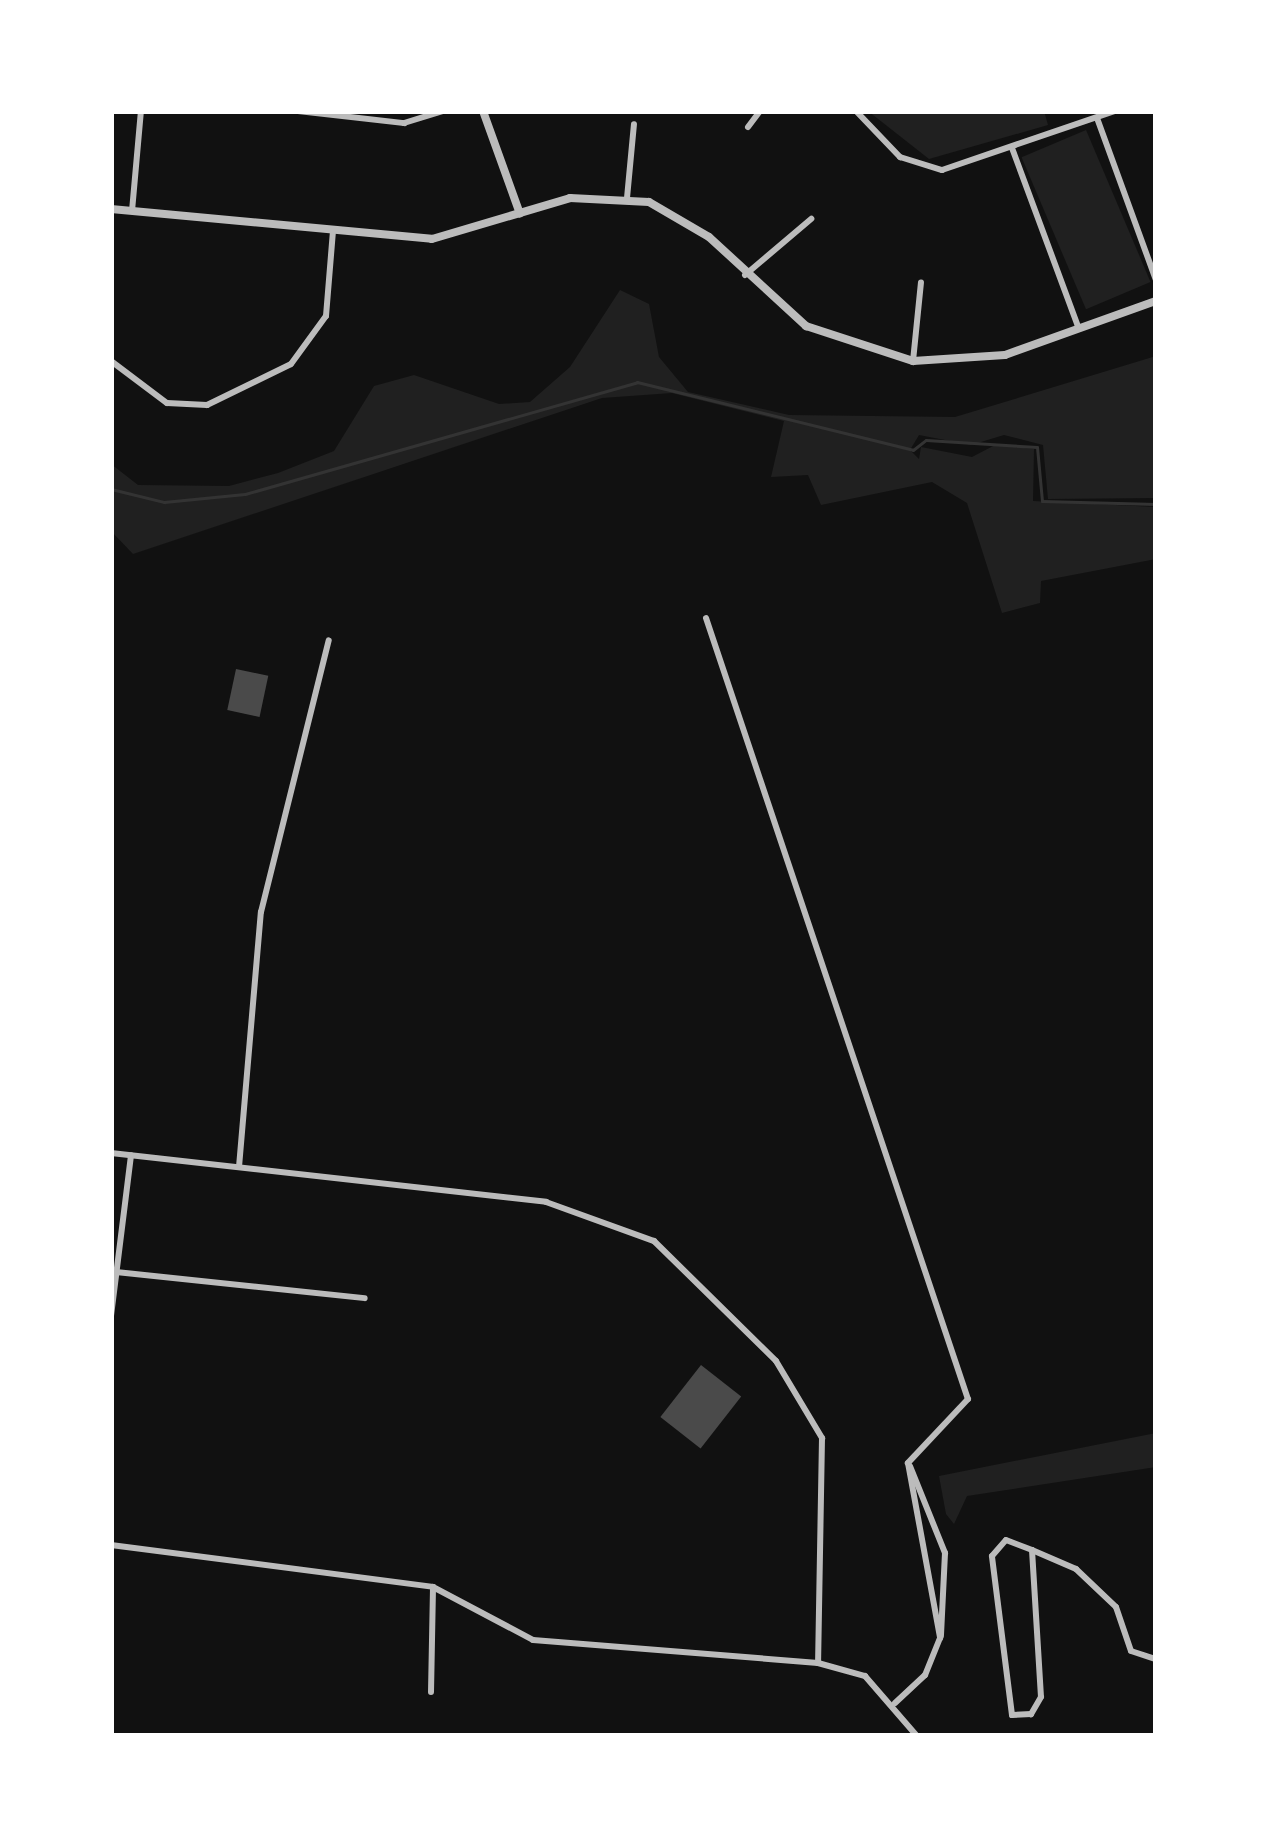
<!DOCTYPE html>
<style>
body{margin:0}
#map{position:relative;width:1267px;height:1847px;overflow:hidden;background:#111;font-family:Raleway,sans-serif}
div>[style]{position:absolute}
.green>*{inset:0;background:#202020;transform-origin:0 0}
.stream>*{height:3px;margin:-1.5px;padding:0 1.5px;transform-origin:1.5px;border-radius:1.5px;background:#333}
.building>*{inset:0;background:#4a4a4a;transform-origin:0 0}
.minor>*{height:6px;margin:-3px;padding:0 3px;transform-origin:3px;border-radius:3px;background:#bcbcbc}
.tertiary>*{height:8px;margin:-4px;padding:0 4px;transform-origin:4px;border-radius:4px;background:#bcbcbc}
span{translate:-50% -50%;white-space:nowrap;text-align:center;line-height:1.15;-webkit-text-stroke:10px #fff;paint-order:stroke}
.frame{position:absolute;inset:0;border:114px solid #fff;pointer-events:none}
</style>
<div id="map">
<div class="green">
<div style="clip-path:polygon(868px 111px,1044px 111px,1048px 125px,929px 159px)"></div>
<div style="left:1086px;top:130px;width:165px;height:70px;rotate:67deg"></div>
<div style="clip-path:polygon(620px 290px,649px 304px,659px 357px,688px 392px,789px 415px,955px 417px,1156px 356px,1156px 498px,1048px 499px,1043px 445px,1004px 435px,971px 445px,919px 435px,910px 450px,919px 459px,921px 447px,972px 457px,995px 445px,1034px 449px,1033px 501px,1156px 507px,1156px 559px,1041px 581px,1040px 603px,1002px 613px,967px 503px,932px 482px,821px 505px,808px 475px,771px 477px,784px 421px,672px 393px,602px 398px,133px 554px,111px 531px,111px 464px,138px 485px,229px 486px,278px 473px,334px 451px,374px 386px,414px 375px,499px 404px,530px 402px,570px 367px)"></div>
<div style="clip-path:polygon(1156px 1433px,1156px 1467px,967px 1496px,954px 1524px,946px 1514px,939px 1476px)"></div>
</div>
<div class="stream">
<div style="left:111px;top:489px;width:55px;rotate:13.8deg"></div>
<div style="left:164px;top:502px;width:81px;rotate:-5.6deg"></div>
<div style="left:245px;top:494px;width:408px;rotate:-15.9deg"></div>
<div style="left:637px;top:382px;width:284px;rotate:13.8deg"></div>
<div style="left:913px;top:450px;width:16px;rotate:-38deg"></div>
<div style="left:926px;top:440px;width:111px;rotate:3.6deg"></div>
<div style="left:1037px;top:447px;width:54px;rotate:84.7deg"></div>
<div style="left:1042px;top:501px;width:114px;rotate:1.5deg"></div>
</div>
<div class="building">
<div style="left:236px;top:669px;width:33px;height:42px;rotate:12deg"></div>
<div style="left:701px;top:1365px;width:51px;height:66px;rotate:38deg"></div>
</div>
<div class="minor">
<div style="left:298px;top:111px;width:107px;rotate:6.5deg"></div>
<div style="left:404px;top:123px;width:41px;rotate:-17.1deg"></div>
<div style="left:856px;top:111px;width:64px;rotate:46.3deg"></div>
<div style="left:900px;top:157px;width:44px;rotate:17.2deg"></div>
<div style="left:942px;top:170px;width:182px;rotate:-18.9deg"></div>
<div style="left:1097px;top:118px;width:172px;rotate:70deg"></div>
<div style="left:748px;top:127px;width:20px;rotate:-53deg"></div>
<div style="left:1012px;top:148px;width:193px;rotate:69.7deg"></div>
<div style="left:627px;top:198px;width:74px;rotate:-84.6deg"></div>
<div style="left:132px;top:211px;width:100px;rotate:-84.9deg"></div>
<div style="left:745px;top:275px;width:87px;rotate:-40.3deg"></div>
<div style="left:111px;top:361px;width:70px;rotate:36.9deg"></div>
<div style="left:167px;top:403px;width:40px;rotate:2.9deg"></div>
<div style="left:207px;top:405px;width:93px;rotate:-26deg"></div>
<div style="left:291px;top:364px;width:59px;rotate:-53.9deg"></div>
<div style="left:326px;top:316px;width:85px;rotate:-85.3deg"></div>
<div style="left:913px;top:361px;width:79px;rotate:-84.2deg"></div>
<div style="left:706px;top:618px;width:824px;rotate:71.46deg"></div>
<div style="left:968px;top:1399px;width:88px;rotate:133.2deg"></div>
<div style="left:908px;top:1463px;width:178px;rotate:79.6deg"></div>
<div style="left:940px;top:1638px;width:40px;rotate:112deg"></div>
<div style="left:925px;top:1675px;width:41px;rotate:137deg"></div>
<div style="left:111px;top:1153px;width:438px;rotate:6.4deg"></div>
<div style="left:546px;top:1202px;width:115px;rotate:19.9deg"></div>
<div style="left:654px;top:1241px;width:171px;rotate:44.5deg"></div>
<div style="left:776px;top:1361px;width:90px;rotate:59.1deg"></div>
<div style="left:822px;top:1438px;width:225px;rotate:91deg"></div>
<div style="left:239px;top:1167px;width:256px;rotate:-85.1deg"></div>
<div style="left:261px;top:912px;width:280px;rotate:-76deg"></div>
<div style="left:116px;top:1272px;width:250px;rotate:6deg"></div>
<div style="left:111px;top:1316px;width:162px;rotate:-82.9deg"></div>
<div style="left:910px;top:1466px;width:94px;rotate:68.1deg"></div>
<div style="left:945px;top:1553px;width:83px;rotate:92.8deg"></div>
<div style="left:111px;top:1545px;width:325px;rotate:7.4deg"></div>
<div style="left:433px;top:1587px;width:113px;rotate:27.9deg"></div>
<div style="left:533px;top:1640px;width:286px;rotate:4.6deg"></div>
<div style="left:818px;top:1663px;width:49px;rotate:15.5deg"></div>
<div style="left:865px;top:1676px;width:79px;rotate:49.1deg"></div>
<div style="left:1032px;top:1550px;width:147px;rotate:86.5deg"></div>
<div style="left:1041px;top:1697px;width:20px;rotate:120deg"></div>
<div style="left:1031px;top:1714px;width:19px;rotate:177deg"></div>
<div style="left:1012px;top:1715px;width:160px;rotate:-97.2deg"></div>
<div style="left:992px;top:1556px;width:21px;rotate:-49deg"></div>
<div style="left:1006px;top:1540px;width:28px;rotate:21deg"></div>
<div style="left:1032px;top:1550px;width:48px;rotate:23.4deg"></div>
<div style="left:1076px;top:1569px;width:55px;rotate:43.5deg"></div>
<div style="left:1116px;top:1607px;width:46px;rotate:71.2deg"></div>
<div style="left:1131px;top:1651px;width:26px;rotate:18deg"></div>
<div style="left:431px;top:1692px;width:105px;rotate:-88.9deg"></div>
</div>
<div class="tertiary">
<div style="left:483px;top:111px;width:109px;rotate:70.2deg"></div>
<div style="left:111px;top:209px;width:322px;rotate:5.3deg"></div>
<div style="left:432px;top:239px;width:144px;rotate:-16.5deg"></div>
<div style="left:570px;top:198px;width:79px;rotate:2.9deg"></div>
<div style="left:649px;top:202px;width:69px;rotate:30.3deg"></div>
<div style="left:709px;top:237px;width:132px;rotate:42.5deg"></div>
<div style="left:806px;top:326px;width:113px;rotate:18.1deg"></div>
<div style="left:913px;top:361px;width:92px;rotate:-3.7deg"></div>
<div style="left:1005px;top:355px;width:160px;rotate:-19.7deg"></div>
</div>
<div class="frame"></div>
</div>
